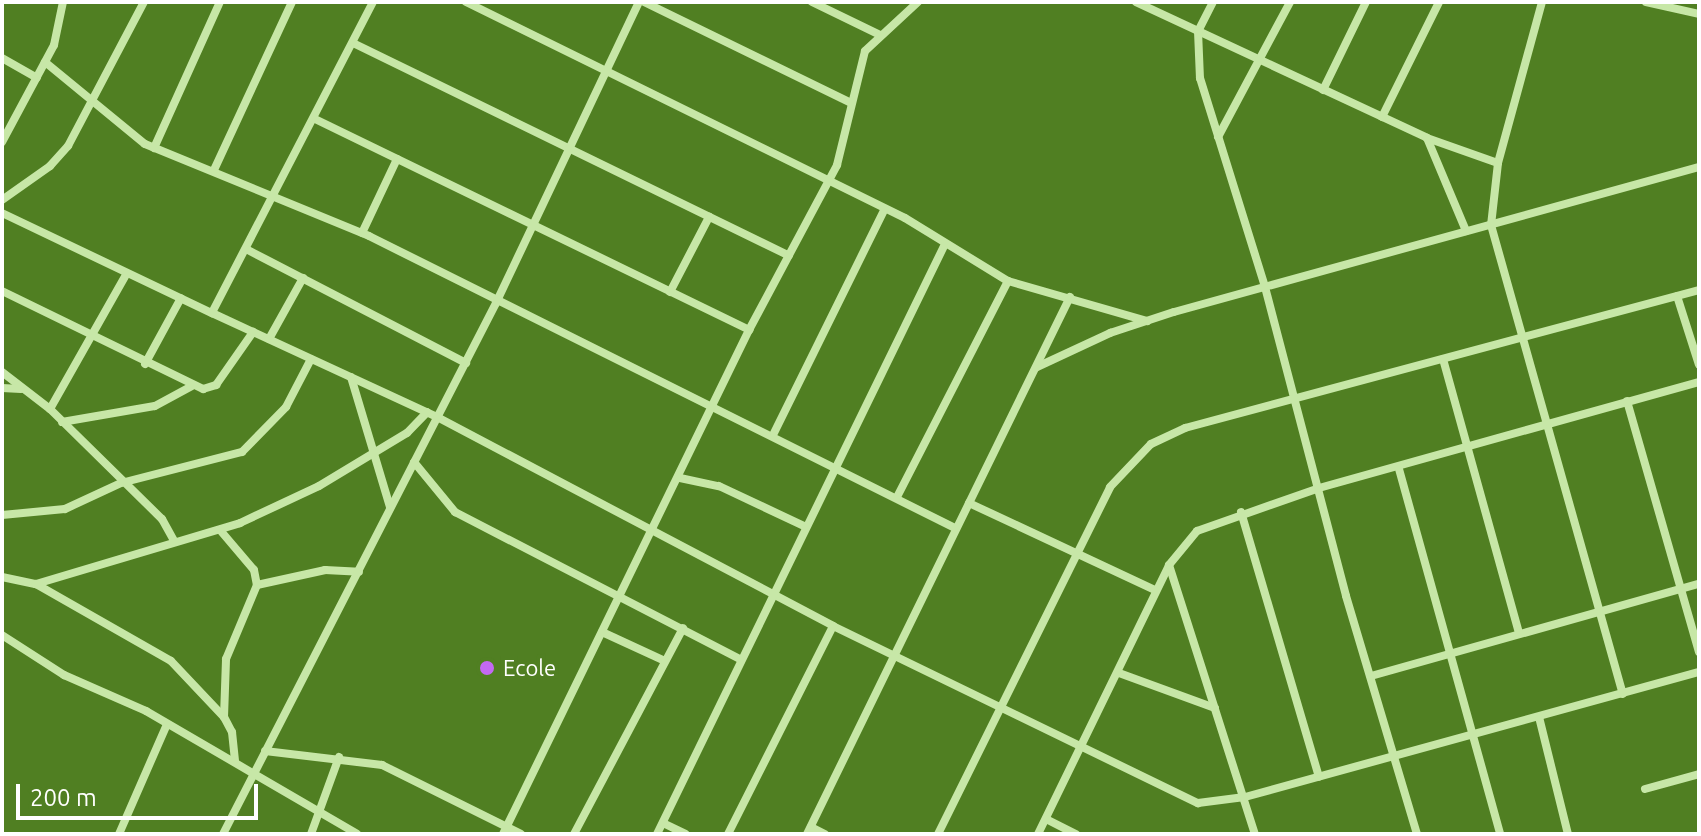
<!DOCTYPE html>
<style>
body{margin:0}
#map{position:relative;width:1701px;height:836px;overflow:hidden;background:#507f22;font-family:Ubuntu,sans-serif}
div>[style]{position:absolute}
.minor>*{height:8px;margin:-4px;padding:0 4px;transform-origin:4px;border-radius:4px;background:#c7e7a7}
.dots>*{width:22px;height:22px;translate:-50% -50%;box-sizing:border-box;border:4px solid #507f22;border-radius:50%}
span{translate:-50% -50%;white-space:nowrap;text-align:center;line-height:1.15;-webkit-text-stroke:8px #507f22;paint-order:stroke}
.poi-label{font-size:22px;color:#fff}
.left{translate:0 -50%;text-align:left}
.frame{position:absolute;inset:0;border:4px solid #fff;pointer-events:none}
.scale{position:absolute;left:16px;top:784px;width:242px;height:36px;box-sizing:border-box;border:4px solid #fff;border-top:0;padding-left:10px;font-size:24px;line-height:28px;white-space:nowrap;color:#fff;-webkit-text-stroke:6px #507f22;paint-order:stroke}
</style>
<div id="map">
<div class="minor">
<div style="left:373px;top:2px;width:350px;rotate:117.4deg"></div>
<div style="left:212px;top:313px;width:250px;rotate:24.8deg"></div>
<div style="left:439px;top:418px;width:446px;rotate:27.8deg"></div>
<div style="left:833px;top:626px;width:406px;rotate:25.9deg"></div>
<div style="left:1198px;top:803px;width:47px;rotate:-7.3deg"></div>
<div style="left:1245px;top:797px;width:471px;rotate:-15.4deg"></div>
<div style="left:466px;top:2px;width:489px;rotate:26.2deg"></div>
<div style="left:905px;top:218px;width:121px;rotate:31.5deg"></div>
<div style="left:1008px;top:281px;width:145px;rotate:16.1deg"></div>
<div style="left:644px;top:2px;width:228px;rotate:26deg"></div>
<div style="left:812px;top:2px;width:76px;rotate:25.9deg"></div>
<div style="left:1136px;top:2px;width:321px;rotate:25deg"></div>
<div style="left:1427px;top:138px;width:75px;rotate:19.4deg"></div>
<div style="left:1213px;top:2px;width:33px;rotate:117deg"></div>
<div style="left:1198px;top:31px;width:47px;rotate:87.6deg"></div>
<div style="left:1200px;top:78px;width:219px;rotate:72.7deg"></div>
<div style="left:1265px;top:287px;width:319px;rotate:75.3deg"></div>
<div style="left:1346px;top:596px;width:248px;rotate:73.4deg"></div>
<div style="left:1542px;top:2px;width:167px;rotate:105.3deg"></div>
<div style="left:1498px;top:163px;width:62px;rotate:96.4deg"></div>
<div style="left:1491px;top:225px;width:487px;rotate:74.3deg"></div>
<div style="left:1646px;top:2px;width:54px;rotate:12.8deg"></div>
<div style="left:353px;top:43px;width:485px;rotate:26deg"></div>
<div style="left:2px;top:58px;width:40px;rotate:29.7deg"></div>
<div style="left:45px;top:62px;width:129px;rotate:39.4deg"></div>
<div style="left:145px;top:144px;width:242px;rotate:22.3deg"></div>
<div style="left:369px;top:236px;width:655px;rotate:26.49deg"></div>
<div style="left:1323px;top:90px;width:98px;rotate:-64deg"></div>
<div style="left:1382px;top:117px;width:128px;rotate:-63.6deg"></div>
<div style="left:315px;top:119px;width:483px;rotate:25.9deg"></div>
<div style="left:1218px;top:137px;width:153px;rotate:-61.9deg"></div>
<div style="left:1427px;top:138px;width:101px;rotate:67.2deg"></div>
<div style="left:2px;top:142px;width:110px;rotate:-61.8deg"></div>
<div style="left:54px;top:45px;width:44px;rotate:-78.2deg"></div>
<div style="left:154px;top:148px;width:160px;rotate:-65.7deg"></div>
<div style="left:214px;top:170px;width:185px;rotate:-65.1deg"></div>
<div style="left:2px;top:200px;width:59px;rotate:-35.3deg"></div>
<div style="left:50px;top:166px;width:27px;rotate:-48deg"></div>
<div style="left:68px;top:146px;width:163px;rotate:-62.2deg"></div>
<div style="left:2px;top:213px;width:233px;rotate:25.5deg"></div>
<div style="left:362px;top:233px;width:82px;rotate:-64.7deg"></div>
<div style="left:246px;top:249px;width:248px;rotate:27.4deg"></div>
<div style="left:2px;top:291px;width:224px;rotate:26deg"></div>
<div style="left:203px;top:389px;width:14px;rotate:-17deg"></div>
<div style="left:216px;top:385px;width:65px;rotate:-55.1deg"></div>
<div style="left:670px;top:292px;width:85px;rotate:-62.5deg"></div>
<div style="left:1677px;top:296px;width:72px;rotate:72.3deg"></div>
<div style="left:269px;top:339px;width:70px;rotate:-60.9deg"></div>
<div style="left:1443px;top:359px;width:284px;rotate:74.5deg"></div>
<div style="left:145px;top:364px;width:75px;rotate:-61.4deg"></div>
<div style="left:1037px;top:367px;width:81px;rotate:-25deg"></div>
<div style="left:1110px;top:333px;width:67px;rotate:-18.2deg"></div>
<div style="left:1174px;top:312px;width:545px;rotate:-15.44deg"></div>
<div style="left:2px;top:372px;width:61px;rotate:37.6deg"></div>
<div style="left:50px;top:409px;width:157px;rotate:44.5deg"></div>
<div style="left:162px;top:519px;width:25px;rotate:61deg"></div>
<div style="left:351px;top:377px;width:136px;rotate:73.3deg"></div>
<div style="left:2px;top:388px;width:19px;rotate:3deg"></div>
<div style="left:1627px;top:401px;width:261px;rotate:74deg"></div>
<div style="left:50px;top:409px;width:156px;rotate:-60.5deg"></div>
<div style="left:62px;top:422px;width:94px;rotate:-9.8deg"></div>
<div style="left:155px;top:406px;width:42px;rotate:-28.4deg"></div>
<div style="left:774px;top:433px;width:249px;rotate:-63.7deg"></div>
<div style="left:414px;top:462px;width:65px;rotate:50.6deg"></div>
<div style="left:455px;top:512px;width:321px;rotate:27.3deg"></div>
<div style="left:1399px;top:469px;width:379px;rotate:74.5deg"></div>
<div style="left:680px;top:478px;width:40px;rotate:12deg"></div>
<div style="left:719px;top:486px;width:96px;rotate:25.2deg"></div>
<div style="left:897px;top:497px;width:243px;rotate:-62.8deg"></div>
<div style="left:969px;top:503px;width:205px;rotate:25.1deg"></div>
<div style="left:1241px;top:512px;width:276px;rotate:73.6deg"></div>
<div style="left:2px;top:515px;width:63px;rotate:-5.4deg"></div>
<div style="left:65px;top:509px;width:62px;rotate:-24.9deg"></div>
<div style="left:121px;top:483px;width:125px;rotate:-14.4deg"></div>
<div style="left:242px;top:452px;width:63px;rotate:-45.6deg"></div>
<div style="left:286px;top:407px;width:54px;rotate:-62.5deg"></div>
<div style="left:220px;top:530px;width:52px;rotate:49.6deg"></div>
<div style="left:254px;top:570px;width:15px;rotate:79deg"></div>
<div style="left:257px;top:585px;width:70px;rotate:-12.4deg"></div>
<div style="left:325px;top:570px;width:34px;rotate:3deg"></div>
<div style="left:1169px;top:565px;width:282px;rotate:72.3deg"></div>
<div style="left:2px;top:577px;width:35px;rotate:12deg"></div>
<div style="left:36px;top:584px;width:213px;rotate:-16.6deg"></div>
<div style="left:240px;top:523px;width:87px;rotate:-25.1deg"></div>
<div style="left:319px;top:486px;width:103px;rotate:-31.1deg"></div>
<div style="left:407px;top:433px;width:29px;rotate:-46deg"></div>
<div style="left:36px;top:584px;width:155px;rotate:29.7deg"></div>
<div style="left:171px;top:661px;width:77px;rotate:46.6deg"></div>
<div style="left:224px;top:717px;width:17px;rotate:62deg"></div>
<div style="left:232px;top:732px;width:30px;rotate:84deg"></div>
<div style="left:602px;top:632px;width:69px;rotate:24.7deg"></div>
<div style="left:2px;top:635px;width:74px;rotate:32.8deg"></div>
<div style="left:64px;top:675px;width:90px;rotate:23.7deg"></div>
<div style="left:146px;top:711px;width:244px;rotate:30.2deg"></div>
<div style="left:1119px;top:673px;width:102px;rotate:20deg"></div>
<div style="left:1371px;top:676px;width:341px;rotate:-15.7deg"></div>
<div style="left:224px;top:717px;width:58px;rotate:-88deg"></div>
<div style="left:226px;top:659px;width:80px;rotate:-67.3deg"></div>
<div style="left:1539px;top:717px;width:121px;rotate:76.1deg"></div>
<div style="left:265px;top:751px;width:118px;rotate:6.8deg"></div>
<div style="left:382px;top:765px;width:155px;rotate:26.4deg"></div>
<div style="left:1645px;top:789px;width:56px;rotate:-15.5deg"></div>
<div style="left:1046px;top:819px;width:34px;rotate:27deg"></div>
<div style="left:663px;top:823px;width:25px;rotate:26deg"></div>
<div style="left:811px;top:827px;width:16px;rotate:27deg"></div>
<div style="left:119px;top:834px;width:120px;rotate:-66.4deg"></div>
<div style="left:223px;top:834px;width:597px;rotate:-62.79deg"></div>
<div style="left:496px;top:303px;width:333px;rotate:-64.6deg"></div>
<div style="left:311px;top:834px;width:82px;rotate:-70deg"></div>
<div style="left:503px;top:834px;width:561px;rotate:-63.98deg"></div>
<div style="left:749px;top:330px;width:187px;rotate:-61.9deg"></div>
<div style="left:837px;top:165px;width:117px;rotate:-76.2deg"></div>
<div style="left:865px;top:51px;width:72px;rotate:-42.8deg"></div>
<div style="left:574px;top:834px;width:233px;rotate:-62.1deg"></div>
<div style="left:657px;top:834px;width:654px;rotate:-63.98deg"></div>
<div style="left:728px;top:834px;width:233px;rotate:-63.2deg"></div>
<div style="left:807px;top:834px;width:598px;rotate:-63.91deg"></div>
<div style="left:938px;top:834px;width:387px;rotate:-63.6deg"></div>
<div style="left:1110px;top:487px;width:59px;rotate:-46.4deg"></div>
<div style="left:1151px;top:444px;width:38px;rotate:-25deg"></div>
<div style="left:1185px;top:428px;width:532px;rotate:-15.03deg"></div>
<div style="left:1038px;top:834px;width:299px;rotate:-64deg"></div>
<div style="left:1169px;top:565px;width:44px;rotate:-50.5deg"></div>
<div style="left:1197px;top:531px;width:129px;rotate:-19.4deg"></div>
<div style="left:1319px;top:488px;width:395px;rotate:-15.6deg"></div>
</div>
<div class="dots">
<div style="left:487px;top:668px;background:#c369f3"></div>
</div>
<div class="poi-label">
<span class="left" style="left:503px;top:668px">Ecole</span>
</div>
<div class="frame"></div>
<div class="scale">200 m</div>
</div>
